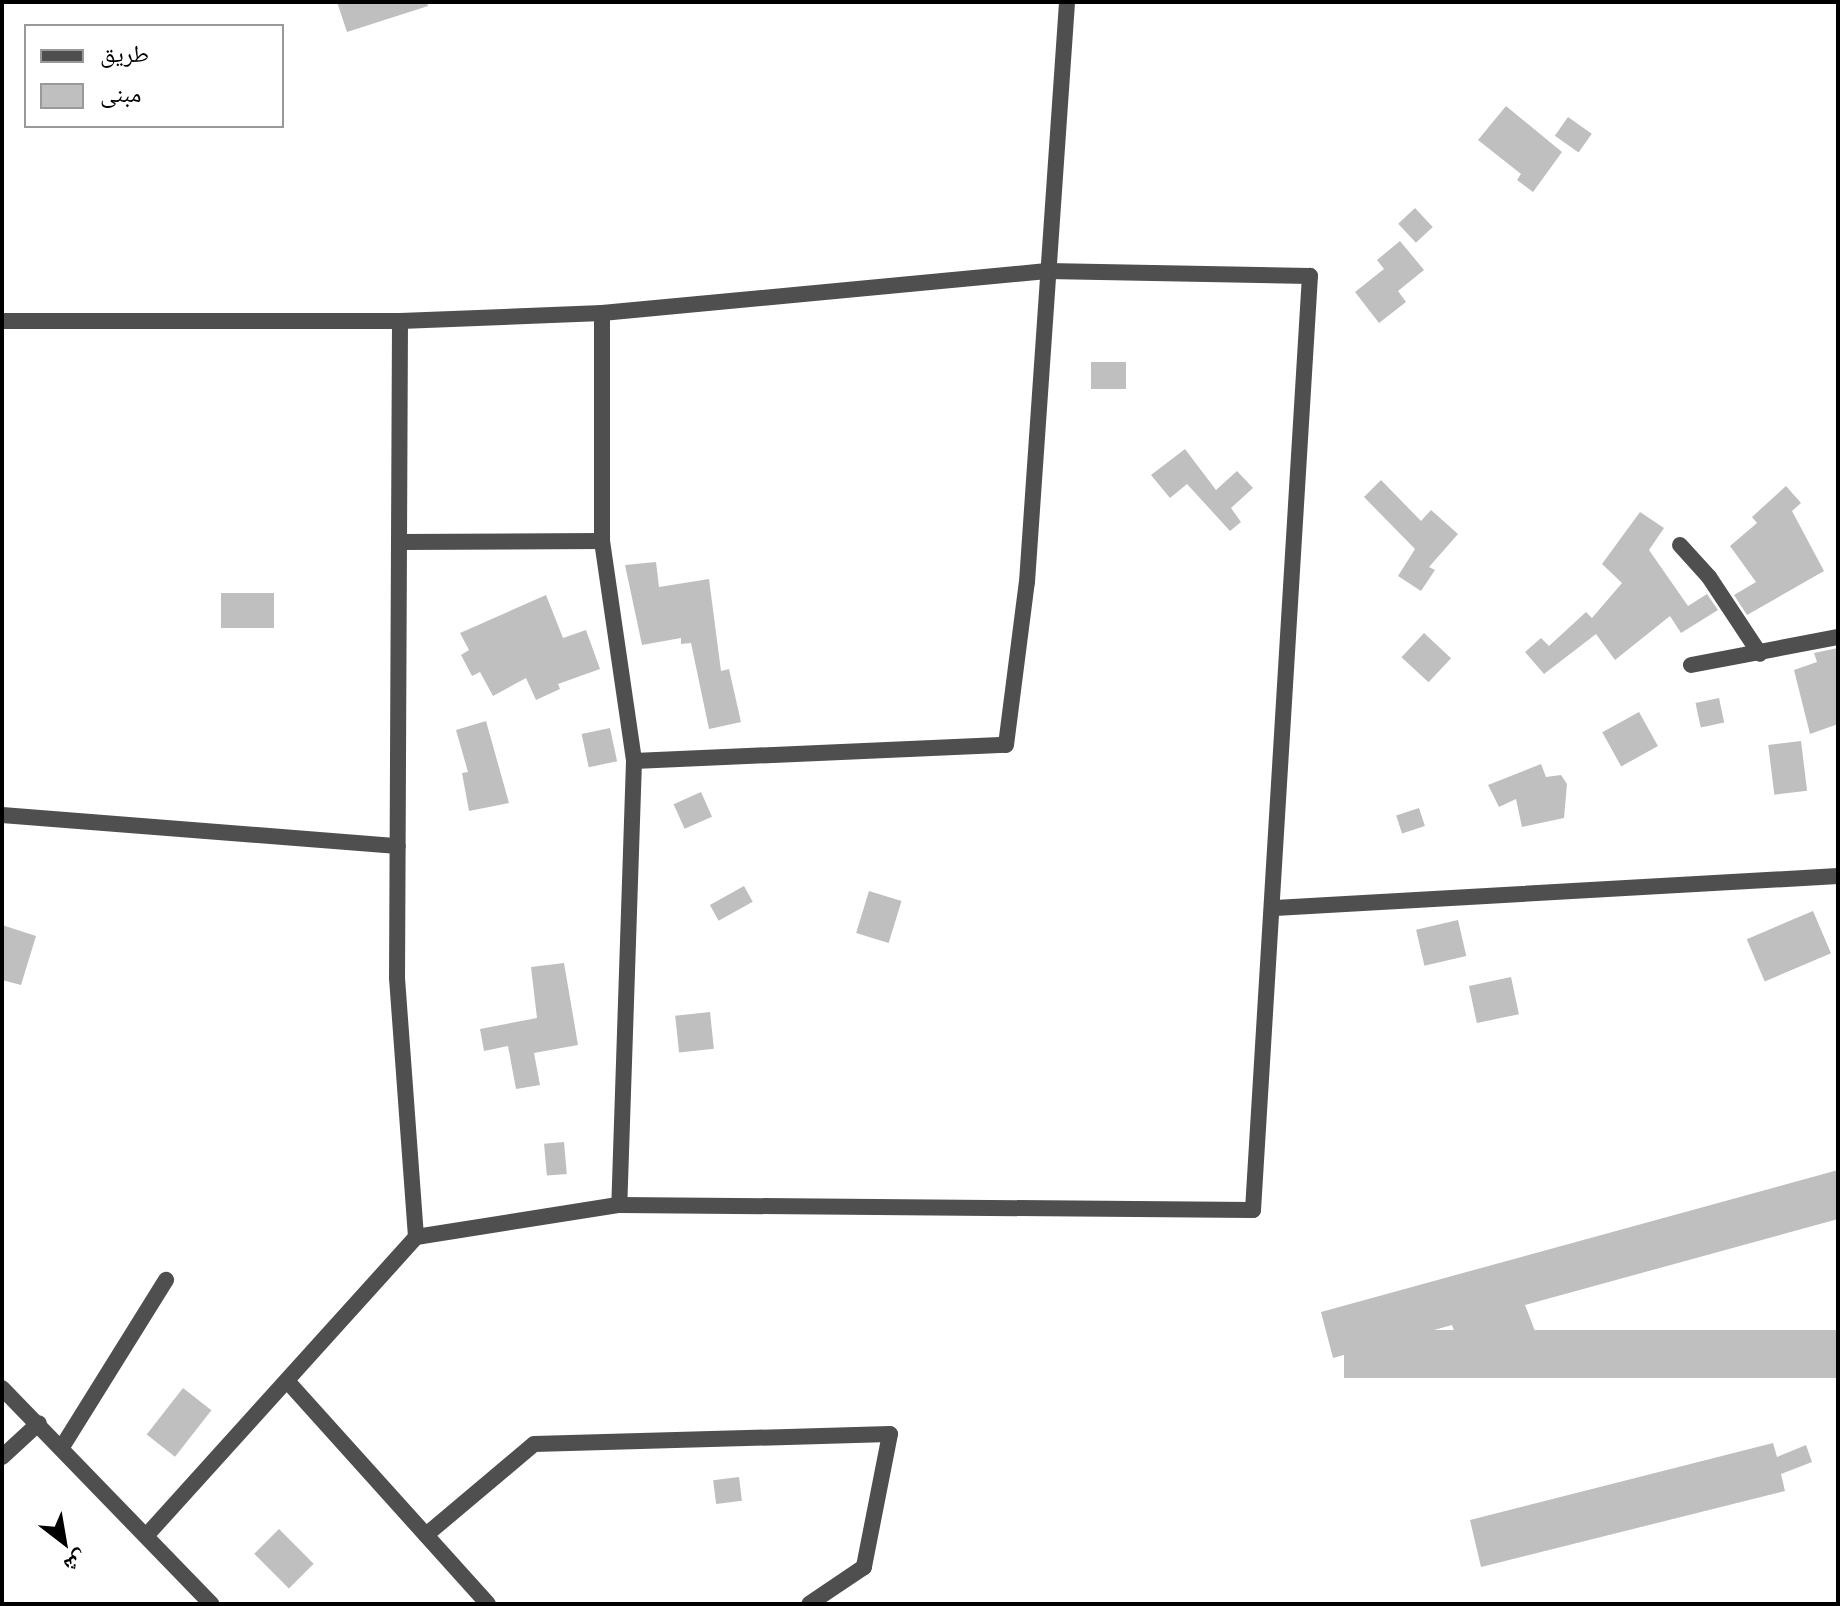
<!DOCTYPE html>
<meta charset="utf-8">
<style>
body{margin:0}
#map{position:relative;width:1840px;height:1606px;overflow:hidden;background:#fff;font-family:Quicksand,"Noto Naskh Arabic",sans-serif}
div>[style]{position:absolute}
.building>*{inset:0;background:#bfbfbf;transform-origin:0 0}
.minor>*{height:16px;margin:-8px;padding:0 8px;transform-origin:8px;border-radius:8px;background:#4f4f4f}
span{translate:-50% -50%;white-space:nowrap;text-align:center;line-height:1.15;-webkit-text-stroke:6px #fff;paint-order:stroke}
.frame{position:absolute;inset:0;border:4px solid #000;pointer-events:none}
.legend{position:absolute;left:24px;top:24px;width:260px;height:104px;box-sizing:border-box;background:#fff;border:2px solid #999;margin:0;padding:10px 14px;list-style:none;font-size:24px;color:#000}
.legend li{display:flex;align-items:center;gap:16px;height:40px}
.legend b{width:40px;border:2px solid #999}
.north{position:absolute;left:24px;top:1502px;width:80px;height:80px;-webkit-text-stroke:6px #fff;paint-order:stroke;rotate:149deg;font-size:22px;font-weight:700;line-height:32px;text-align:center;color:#000}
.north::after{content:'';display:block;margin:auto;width:28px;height:36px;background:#000;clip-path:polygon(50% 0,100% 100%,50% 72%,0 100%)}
</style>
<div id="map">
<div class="building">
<div style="clip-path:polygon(337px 2px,427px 2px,428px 6px,347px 32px)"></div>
<div style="clip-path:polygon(1506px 106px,1562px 152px,1533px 192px,1517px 180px,1521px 174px,1478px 140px)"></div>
<div style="left:1568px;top:117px;width:29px;height:23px;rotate:35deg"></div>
<div style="left:1415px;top:208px;width:26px;height:23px;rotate:47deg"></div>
<div style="clip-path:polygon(1400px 241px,1424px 270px,1398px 291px,1406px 302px,1379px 323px,1355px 292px,1384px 269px,1377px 260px)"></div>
<div style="left:1091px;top:362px;width:35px;height:27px"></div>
<div style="clip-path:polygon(1185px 449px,1216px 490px,1237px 471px,1253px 488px,1231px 508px,1241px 522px,1230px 531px,1187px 484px,1170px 498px,1151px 475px)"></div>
<div style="clip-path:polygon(1381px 480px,1421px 521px,1431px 510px,1458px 534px,1429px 567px,1435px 570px,1421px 591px,1398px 576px,1415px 549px,1364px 497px)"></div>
<div style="clip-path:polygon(1786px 486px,1801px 503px,1792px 511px,1824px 571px,1747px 615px,1734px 595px,1756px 582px,1730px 546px,1757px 523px,1752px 517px)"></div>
<div style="clip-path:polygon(1640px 512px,1664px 528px,1649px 550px,1688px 606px,1707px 594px,1718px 610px,1681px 633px,1670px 616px,1615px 660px,1596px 634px,1544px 674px,1525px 652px,1541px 638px,1549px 646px,1586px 612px,1592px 618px,1622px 583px,1602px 564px)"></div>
<div style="clip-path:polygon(656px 562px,659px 587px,709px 579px,721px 671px,729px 669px,741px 722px,709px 729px,691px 643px,681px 644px,681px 638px,642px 645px,625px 565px)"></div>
<div style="left:221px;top:593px;width:53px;height:35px"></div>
<div style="clip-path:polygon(546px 595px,563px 638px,586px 630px,600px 669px,558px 684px,560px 689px,536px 700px,526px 678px,493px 696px,480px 672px,472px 676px,461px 655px,469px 650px,460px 633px)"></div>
<div style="left:1424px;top:633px;width:37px;height:33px;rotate:43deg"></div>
<div style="clip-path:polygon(1838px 648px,1838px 724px,1810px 734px,1794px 670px,1817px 662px,1814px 653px)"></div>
<div style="left:1719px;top:698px;width:25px;height:24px;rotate:78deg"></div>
<div style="left:1639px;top:712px;width:39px;height:42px;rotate:61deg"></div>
<div style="clip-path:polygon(486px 721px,509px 803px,469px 811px,462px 773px,468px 772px,456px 730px)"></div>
<div style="left:610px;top:728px;width:34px;height:29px;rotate:78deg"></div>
<div style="left:1801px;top:741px;width:50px;height:33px;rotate:83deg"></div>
<div style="clip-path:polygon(1541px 764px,1546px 777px,1561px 775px,1567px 784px,1564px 818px,1522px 827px,1516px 799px,1499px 807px,1488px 785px)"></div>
<div style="left:701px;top:792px;width:27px;height:30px;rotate:66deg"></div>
<div style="left:1419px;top:808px;width:19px;height:24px;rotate:72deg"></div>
<div style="left:744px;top:886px;width:18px;height:39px;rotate:61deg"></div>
<div style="left:869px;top:891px;width:34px;height:44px;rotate:17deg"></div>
<div style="left:1813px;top:911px;width:46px;height:72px;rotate:67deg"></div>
<div style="left:1458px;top:920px;width:37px;height:43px;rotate:77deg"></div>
<div style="clip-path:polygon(2px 925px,36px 936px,21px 985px,2px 980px)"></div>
<div style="clip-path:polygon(564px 963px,578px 1045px,534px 1053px,540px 1085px,516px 1089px,508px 1046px,484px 1051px,480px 1029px,537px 1018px,531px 967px)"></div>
<div style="left:1511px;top:977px;width:38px;height:43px;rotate:78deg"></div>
<div style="left:710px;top:1012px;width:37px;height:35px;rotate:84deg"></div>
<div style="left:564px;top:1142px;width:32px;height:20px;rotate:85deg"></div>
<div style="clip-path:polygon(1838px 1170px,1838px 1219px,1525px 1305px,1538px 1339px,1467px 1366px,1452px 1325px,1333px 1358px,1321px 1312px)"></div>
<div style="left:1838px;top:1330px;width:48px;height:494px;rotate:90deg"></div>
<div style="left:183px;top:1388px;width:36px;height:59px;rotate:38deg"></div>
<div style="clip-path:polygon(1773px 1443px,1777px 1457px,1806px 1445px,1812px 1462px,1781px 1474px,1785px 1491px,1481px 1567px,1470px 1520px)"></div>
<div style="left:739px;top:1477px;width:24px;height:26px;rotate:83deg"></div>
<div style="left:279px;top:1529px;width:49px;height:35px;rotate:45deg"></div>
</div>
<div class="minor">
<div style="left:2px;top:321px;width:398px"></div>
<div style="left:602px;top:541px;width:222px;rotate:81.7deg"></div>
<div style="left:634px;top:761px;width:444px;rotate:91.9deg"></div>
<div style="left:400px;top:542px;width:202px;rotate:-0.3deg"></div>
<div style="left:602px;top:541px;width:228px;rotate:-90deg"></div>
<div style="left:1680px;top:545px;width:43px;rotate:47.8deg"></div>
<div style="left:1709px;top:577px;width:92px;rotate:56.5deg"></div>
<div style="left:1691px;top:665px;width:150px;rotate:-10.8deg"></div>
<div style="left:634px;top:761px;width:372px;rotate:-2.5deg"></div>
<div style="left:1006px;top:745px;width:164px;rotate:-82.7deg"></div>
<div style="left:1027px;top:582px;width:581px;rotate:-86.05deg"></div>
<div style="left:2px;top:815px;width:397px;rotate:4.5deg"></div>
<div style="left:1275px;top:908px;width:564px;rotate:-3.25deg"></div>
<div style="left:289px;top:1383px;width:297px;rotate:48deg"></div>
<div style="left:2px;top:1388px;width:301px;rotate:45.9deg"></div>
<div style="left:62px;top:1447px;width:197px;rotate:-58.1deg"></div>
<div style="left:2px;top:1457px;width:50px;rotate:-42.6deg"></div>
<div style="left:426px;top:1535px;width:141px;rotate:-40.1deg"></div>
<div style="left:534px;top:1444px;width:356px;rotate:-1.6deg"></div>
<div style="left:890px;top:1434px;width:136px;rotate:101.1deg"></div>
<div style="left:864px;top:1567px;width:66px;rotate:146.1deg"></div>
<div style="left:146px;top:1536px;width:403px;rotate:-47.9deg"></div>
<div style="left:416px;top:1237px;width:206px;rotate:-9deg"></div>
<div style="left:619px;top:1205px;width:634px;rotate:0.45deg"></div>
<div style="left:1253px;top:1210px;width:936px;rotate:-86.51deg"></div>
<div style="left:1310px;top:276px;width:263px;rotate:-178.9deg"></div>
<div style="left:1047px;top:271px;width:447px;rotate:174.6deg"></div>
<div style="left:602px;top:313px;width:202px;rotate:177.7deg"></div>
<div style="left:400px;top:321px;width:657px;rotate:90.26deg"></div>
<div style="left:397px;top:978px;width:260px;rotate:85.8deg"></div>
</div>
<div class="frame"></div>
<ul class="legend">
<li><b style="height:10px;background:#4f4f4f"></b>طريق</li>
<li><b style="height:22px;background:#bfbfbf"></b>مبنى</li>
</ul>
<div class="north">ش</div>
</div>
